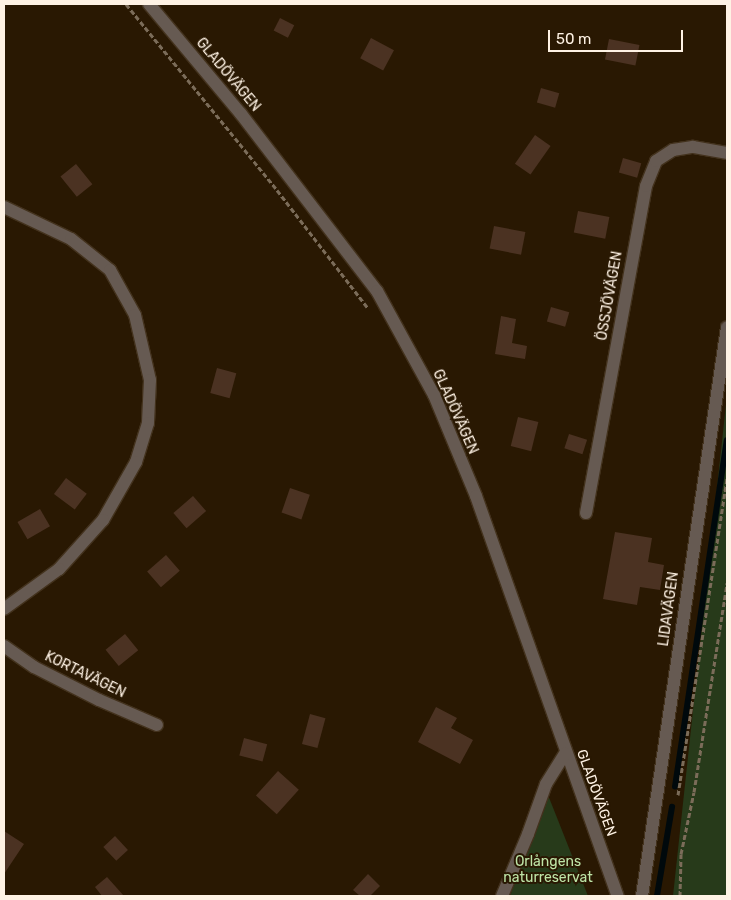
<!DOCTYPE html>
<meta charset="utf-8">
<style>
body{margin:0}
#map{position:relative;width:731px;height:900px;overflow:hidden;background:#291802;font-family:Rubik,sans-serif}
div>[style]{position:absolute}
.green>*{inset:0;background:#273a1a}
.stream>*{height:5.5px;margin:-2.75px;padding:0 2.75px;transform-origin:2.75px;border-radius:2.75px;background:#00090c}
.building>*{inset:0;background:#4b3222;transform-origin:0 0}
.path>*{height:3px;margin-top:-1.5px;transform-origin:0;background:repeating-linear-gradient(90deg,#7b6c59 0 5px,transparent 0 7.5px)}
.roads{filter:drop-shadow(1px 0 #43321d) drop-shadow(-1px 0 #43321d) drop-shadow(0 1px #43321d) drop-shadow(0 -1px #43321d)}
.street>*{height:12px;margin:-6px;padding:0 6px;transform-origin:6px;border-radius:6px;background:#665a52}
span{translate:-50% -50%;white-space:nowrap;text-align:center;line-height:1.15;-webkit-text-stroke:4px #291802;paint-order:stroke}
.street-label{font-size:14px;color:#fef2e4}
.park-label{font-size:14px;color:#bee4a7}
.frame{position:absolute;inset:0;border:5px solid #fef2e4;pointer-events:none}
.scale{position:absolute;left:548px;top:30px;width:135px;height:22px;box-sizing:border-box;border:2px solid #fef2e4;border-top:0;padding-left:6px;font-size:15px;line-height:18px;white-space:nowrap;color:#fef2e4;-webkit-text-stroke:4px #291802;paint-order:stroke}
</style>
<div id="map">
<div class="green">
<div style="clip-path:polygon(727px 395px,727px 896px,673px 896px)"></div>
<div style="clip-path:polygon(548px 795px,588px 896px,510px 896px)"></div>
</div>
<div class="stream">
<div style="left:675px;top:787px;width:350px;rotate:-81.5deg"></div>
<div style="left:657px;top:896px;width:90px;rotate:-80.4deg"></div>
</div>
<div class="building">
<div style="left:280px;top:18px;width:16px;height:14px;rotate:27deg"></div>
<div style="left:371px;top:38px;width:26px;height:23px;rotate:28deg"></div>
<div style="left:609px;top:39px;width:31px;height:21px;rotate:11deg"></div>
<div style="left:541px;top:88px;width:19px;height:15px;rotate:16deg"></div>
<div style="left:535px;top:135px;width:19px;height:35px;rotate:35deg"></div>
<div style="left:623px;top:158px;width:19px;height:15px;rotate:16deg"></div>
<div style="left:76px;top:164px;width:26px;height:20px;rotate:51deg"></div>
<div style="left:578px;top:211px;width:32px;height:22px;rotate:11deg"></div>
<div style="left:494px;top:226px;width:32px;height:23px;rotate:11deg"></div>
<div style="left:551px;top:307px;width:19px;height:15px;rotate:16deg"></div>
<div style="clip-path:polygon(501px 316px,516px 319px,512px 343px,527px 346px,525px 359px,495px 354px)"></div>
<div style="left:217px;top:368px;width:20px;height:26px;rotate:15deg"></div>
<div style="left:518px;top:417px;width:21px;height:30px;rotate:14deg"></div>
<div style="left:569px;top:434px;width:19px;height:15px;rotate:18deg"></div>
<div style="left:66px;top:478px;width:26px;height:20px;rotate:37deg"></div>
<div style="left:290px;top:488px;width:21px;height:26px;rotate:19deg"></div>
<div style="left:193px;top:496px;width:20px;height:26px;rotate:49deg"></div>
<div style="left:40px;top:509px;width:20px;height:26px;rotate:60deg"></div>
<div style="clip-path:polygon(615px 532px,652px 538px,648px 562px,664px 565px,660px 590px,640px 587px,637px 605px,603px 599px)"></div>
<div style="left:166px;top:555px;width:21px;height:25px;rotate:49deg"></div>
<div style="left:125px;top:634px;width:21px;height:25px;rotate:51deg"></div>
<div style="clip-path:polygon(436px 707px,457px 718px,451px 728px,473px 740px,460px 764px,418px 742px)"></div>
<div style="left:310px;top:714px;width:16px;height:31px;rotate:15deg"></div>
<div style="left:244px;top:738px;width:24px;height:18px;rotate:15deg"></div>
<div style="left:278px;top:771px;width:28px;height:33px;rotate:42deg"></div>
<div style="clip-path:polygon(4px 831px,24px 844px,4px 874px)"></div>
<div style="left:115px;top:836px;width:19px;height:16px;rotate:47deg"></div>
<div style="clip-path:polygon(368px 874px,380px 886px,370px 896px,360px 896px,353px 890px)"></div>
<div style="clip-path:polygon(107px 877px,124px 896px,102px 896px,95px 887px)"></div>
</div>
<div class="path">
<div style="left:126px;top:4px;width:240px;rotate:50.9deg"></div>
<div style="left:277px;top:190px;width:148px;rotate:52.4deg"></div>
<div style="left:678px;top:795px;width:322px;rotate:-81.2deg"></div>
<div style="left:680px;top:896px;width:42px;rotate:-88.6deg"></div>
<div style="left:681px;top:854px;width:63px;rotate:-78.2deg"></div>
<div style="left:694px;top:792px;width:212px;rotate:-81deg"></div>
</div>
<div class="roads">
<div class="street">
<div style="left:149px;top:4px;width:143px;rotate:50.1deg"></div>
<div style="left:241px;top:114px;width:223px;rotate:52.5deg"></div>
<div style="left:377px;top:291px;width:119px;rotate:61.3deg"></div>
<div style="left:434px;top:395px;width:109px;rotate:67.4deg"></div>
<div style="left:476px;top:496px;width:424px;rotate:70.5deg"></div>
<div style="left:4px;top:207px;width:74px;rotate:25.5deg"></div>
<div style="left:71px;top:239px;width:50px;rotate:38.5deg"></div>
<div style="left:110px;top:270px;width:51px;rotate:60.9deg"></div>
<div style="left:135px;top:315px;width:67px;rotate:77deg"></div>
<div style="left:150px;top:380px;width:43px;rotate:92.7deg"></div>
<div style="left:148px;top:423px;width:41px;rotate:107.1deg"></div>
<div style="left:136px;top:462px;width:67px;rotate:119.6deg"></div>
<div style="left:103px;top:520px;width:66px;rotate:131.9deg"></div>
<div style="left:59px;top:569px;width:68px;rotate:144deg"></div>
<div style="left:586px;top:513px;width:332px;rotate:-79.6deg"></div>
<div style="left:646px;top:186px;width:27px;rotate:-68deg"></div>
<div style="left:656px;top:161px;width:20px;rotate:-33deg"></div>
<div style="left:673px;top:150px;width:20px;rotate:-9deg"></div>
<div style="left:693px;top:147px;width:35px;rotate:10deg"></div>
<div style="left:4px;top:646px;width:37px;rotate:35deg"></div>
<div style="left:34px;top:667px;width:73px;rotate:26.9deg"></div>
<div style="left:99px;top:700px;width:63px;rotate:23.3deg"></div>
<div style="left:502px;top:896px;width:67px;rotate:-67.2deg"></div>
<div style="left:528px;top:834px;width:53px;rotate:-70.2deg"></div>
<div style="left:546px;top:784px;width:36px;rotate:-58deg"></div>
<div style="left:642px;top:896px;width:575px;rotate:-81.5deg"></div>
</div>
</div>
<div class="street-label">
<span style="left:228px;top:75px;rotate:50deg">GLADÖVÄGEN</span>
<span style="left:610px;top:296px;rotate:-80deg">ÖSSJÖVÄGEN</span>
<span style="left:455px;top:412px;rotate:66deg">GLADÖVÄGEN</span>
<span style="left:669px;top:609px;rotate:-82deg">LIDAVÄGEN</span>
<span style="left:85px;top:675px;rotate:26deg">KORTAVÄGEN</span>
<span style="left:596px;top:793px;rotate:70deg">GLADÖVÄGEN</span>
</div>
<div class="park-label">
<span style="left:548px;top:870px">Orlångens<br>naturreservat</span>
</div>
<div class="frame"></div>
<div class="scale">50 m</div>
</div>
